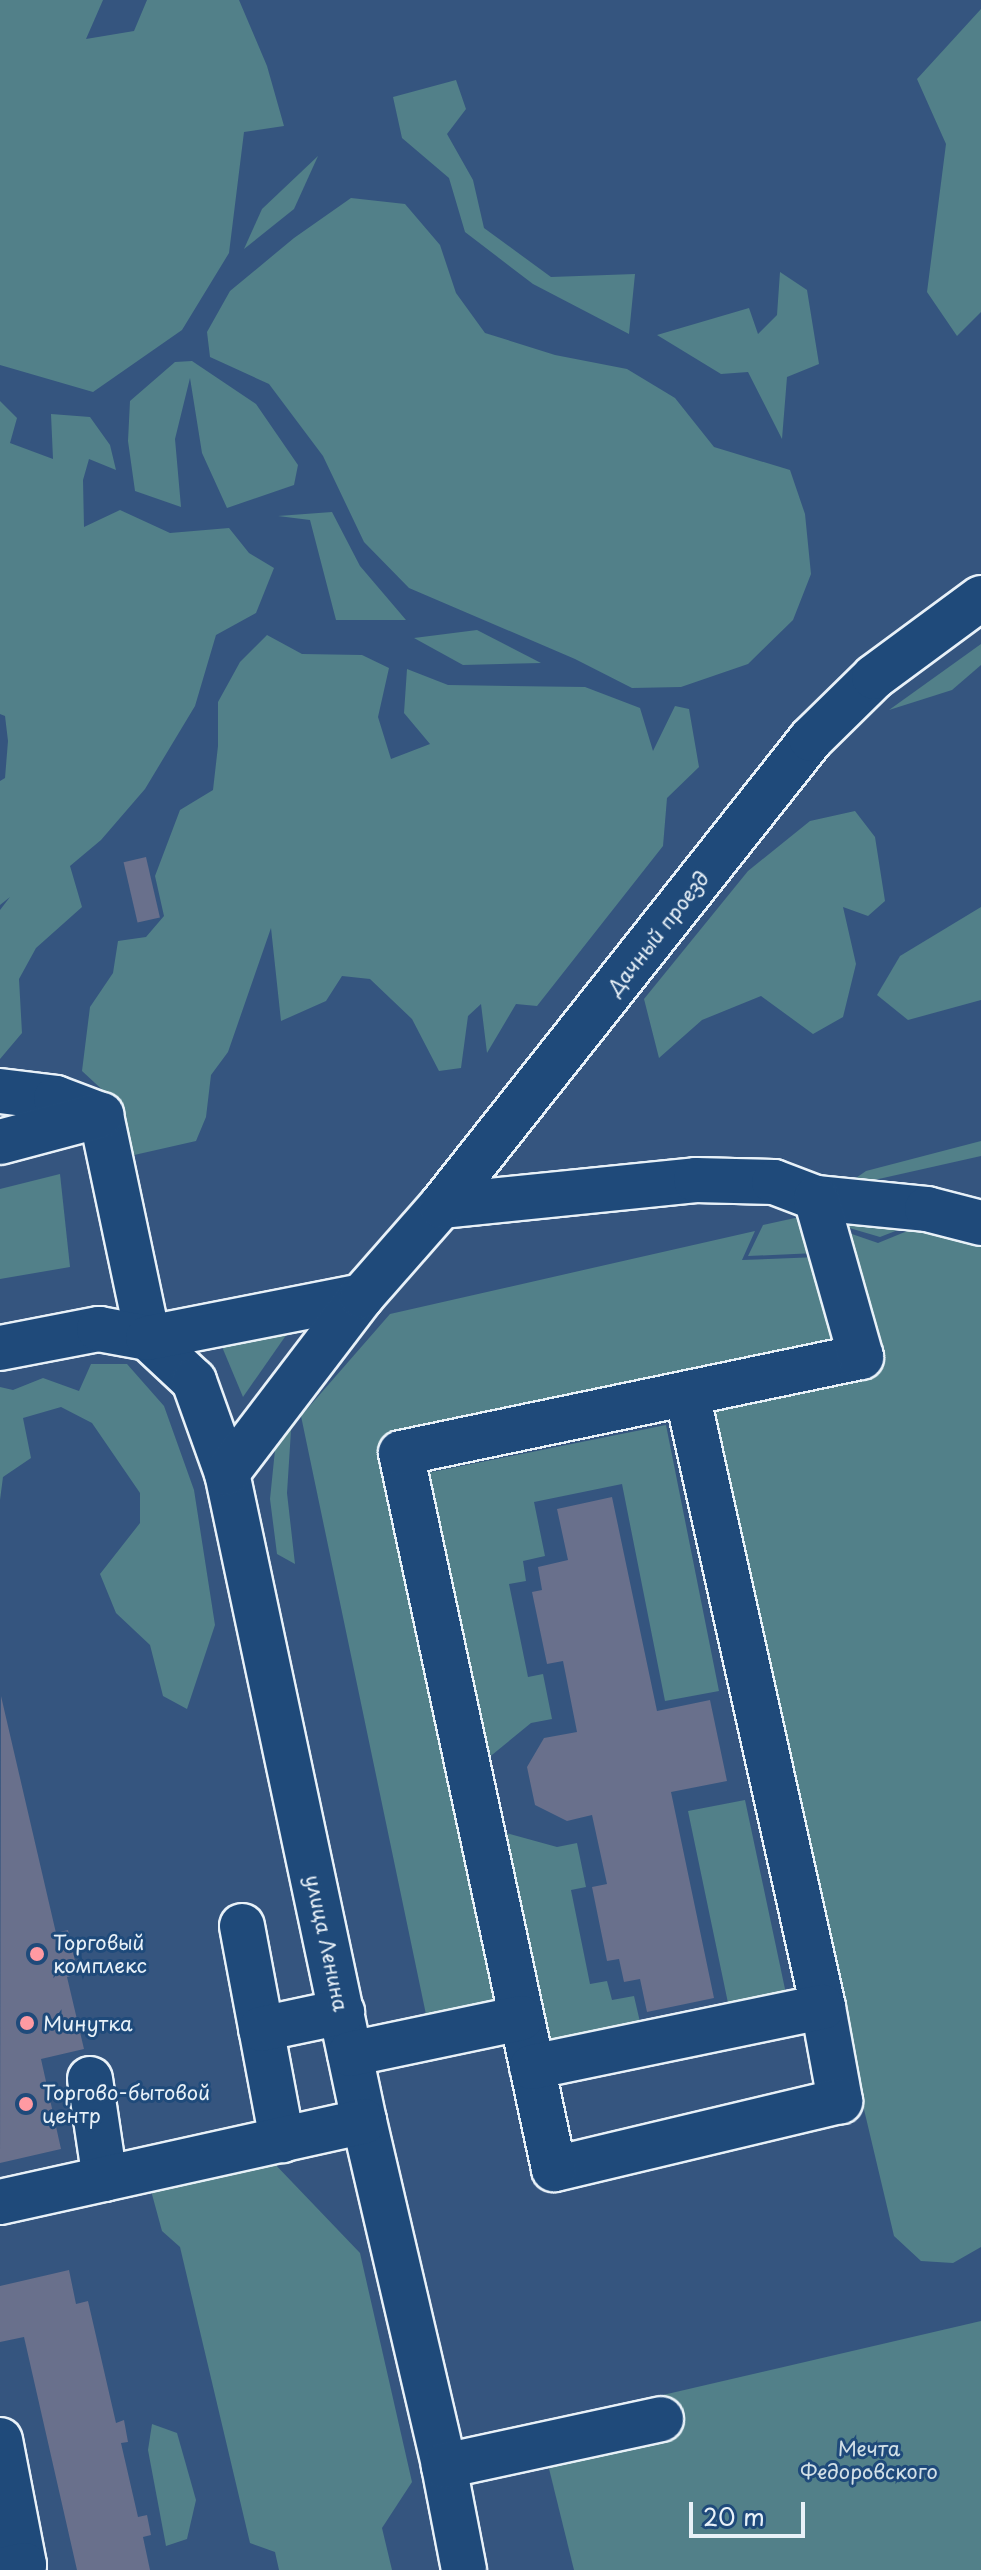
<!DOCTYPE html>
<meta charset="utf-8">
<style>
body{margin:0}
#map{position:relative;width:981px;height:2570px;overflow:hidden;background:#35557f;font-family:"Playpen Sans",sans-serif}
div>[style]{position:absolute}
.green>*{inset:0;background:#528089}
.building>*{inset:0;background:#69708c;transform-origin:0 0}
.roads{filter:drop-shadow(2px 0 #e8f1f8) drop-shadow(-2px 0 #e8f1f8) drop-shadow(0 2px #e8f1f8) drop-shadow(0 -2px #e8f1f8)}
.minor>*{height:44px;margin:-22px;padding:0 22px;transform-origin:22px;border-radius:22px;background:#1f4a7a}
.dots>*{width:22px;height:22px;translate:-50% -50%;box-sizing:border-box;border:4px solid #1f4a7a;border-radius:50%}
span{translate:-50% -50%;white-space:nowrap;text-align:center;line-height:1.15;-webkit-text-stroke:6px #1f4a7a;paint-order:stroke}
.street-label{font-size:20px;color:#e8f1f8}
.poi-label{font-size:20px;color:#e8f1f8}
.left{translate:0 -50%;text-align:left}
.park-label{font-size:20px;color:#d2e0e7}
.scale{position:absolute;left:689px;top:2502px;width:116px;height:36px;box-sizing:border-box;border:4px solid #e8f1f8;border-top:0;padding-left:10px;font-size:24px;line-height:28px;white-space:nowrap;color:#e8f1f8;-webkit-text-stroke:6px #1f4a7a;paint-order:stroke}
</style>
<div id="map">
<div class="green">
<div style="clip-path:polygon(0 0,103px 0,86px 39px,134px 31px,147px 0,239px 0,267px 66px,284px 126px,244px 132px,229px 253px,182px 330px,93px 392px,0 365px)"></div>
<div style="clip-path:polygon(981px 9px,981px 312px,957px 336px,927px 292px,946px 144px,917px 79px)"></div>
<div style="clip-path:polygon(456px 80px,466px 109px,447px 134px,473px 180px,484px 228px,551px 277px,635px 274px,629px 334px,533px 284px,465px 232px,449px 178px,402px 138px,393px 97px)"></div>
<div style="clip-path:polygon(318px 156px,294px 209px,244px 249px,262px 209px)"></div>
<div style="clip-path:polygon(351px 198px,405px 204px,440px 245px,456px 293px,485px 333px,555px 355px,627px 369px,675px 398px,714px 447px,790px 470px,805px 514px,811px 574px,793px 620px,748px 664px,681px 687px,632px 688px,575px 659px,409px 588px,364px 542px,323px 456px,269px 384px,210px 357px,207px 332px,230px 291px,294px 238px)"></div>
<div style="clip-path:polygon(780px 272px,807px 290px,819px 364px,787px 377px,782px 439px,748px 372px,721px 374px,657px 335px,749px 308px,758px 334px,777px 315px)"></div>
<div style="clip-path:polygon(192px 361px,256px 404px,298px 465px,294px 485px,227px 508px,202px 453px,190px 378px,175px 439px,181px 507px,135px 491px,128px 441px,130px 401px,175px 362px)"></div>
<div style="clip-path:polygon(0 401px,17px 418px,10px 443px,53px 459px,51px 414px,90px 417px,110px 445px,116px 470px,89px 459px,83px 480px,84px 527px,120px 510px,170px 533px,229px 528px,249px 553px,274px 568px,256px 613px,216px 635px,195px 706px,145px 789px,101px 840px,70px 866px,82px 907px,36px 948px,19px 979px,22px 1033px,0 1059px,0 910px,10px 897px,0 905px,0 781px,5px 778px,8px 741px,5px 716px,0 714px)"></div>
<div style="clip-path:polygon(332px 512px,360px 566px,406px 620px,336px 620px,310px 520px,278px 516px)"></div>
<div style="clip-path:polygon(477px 630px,541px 663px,463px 665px,414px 638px)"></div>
<div style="clip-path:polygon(267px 635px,302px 654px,362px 655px,389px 668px,378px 717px,391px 759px,430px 744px,404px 713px,407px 669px,448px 685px,585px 687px,640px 708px,653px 751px,675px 706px,689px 709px,699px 767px,667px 798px,663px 846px,537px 1006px,516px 1004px,487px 1053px,481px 1004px,468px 1016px,461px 1068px,439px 1071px,412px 1019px,370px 979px,342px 976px,326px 1001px,281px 1021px,271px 928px,228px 1052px,211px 1075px,206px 1117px,196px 1141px,121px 1158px,108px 1095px,82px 1071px,90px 1007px,113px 973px,118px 941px,146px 937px,164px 916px,155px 876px,180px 810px,213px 790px,218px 746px,218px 702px,240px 662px)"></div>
<div style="clip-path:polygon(981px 644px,981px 665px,952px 690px,889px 710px)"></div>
<div style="clip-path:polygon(855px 811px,875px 837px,885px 901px,868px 916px,843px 907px,856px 964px,843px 1017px,813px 1034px,761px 996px,702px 1020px,659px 1058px,644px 999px,748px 871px,810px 821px)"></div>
<div style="clip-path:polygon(981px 907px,981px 1000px,908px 1020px,877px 995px,900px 956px)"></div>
<div style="clip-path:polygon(981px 1141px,981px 1156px,843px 1187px,866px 1171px)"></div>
<div style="clip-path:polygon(60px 1174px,70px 1267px,0 1279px,0 1189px)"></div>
<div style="clip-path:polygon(895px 1196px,916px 1223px,880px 1237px,846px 1227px,816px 1253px,748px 1256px,763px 1225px)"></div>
<div style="clip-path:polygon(922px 1225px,981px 1230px,981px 2247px,953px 2263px,921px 2261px,894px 2236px,696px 1401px,865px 1361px,846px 1232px,878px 1243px)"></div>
<div style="clip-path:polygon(755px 1231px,742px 1260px,819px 1257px,844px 1355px,392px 1449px,508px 2007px,428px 2024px,301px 1416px,390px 1314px)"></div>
<div style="clip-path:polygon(289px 1331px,243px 1397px,220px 1342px)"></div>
<div style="clip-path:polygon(91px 1364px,127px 1364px,164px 1406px,194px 1490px,215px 1625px,187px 1709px,163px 1696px,150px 1645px,116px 1613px,100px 1574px,140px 1523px,140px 1493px,92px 1423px,61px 1407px,23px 1418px,31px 1458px,3px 1477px,0 1500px,0 1387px,13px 1390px,43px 1378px,79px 1391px)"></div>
<div style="clip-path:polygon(292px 1415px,287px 1493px,295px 1564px,277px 1554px,270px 1499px,275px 1450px)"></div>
<div style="clip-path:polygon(666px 1425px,719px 1691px,665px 1701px,622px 1484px,534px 1502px,545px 1556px,523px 1561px,526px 1581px,509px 1584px,528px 1677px,543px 1674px,552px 1719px,531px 1723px,476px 1768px,417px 1475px)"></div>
<div style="clip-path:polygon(745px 1800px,789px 2008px,536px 2060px,488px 1828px,557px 1847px,577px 1843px,586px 1887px,571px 1890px,590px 1984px,607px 1981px,612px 2000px,634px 1996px,640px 2022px,728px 2003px,688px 1811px)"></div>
<div style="clip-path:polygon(270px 2159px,360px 2253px,412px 2482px,382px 2528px,392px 2570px,279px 2570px,275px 2552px,250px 2543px,180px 2247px,162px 2231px,150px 2187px)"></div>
<div style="clip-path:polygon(981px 2321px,981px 2570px,574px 2570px,538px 2424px)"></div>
<div style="clip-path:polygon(152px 2424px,177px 2433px,196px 2500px,187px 2539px,166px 2546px,148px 2450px)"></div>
</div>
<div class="building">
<div style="left:146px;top:857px;width:62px;height:23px;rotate:77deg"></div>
<div style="clip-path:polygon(612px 1497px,657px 1711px,710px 1700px,727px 1781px,671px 1792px,714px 1998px,647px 2012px,640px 1979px,624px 1982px,619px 1959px,607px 1961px,592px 1887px,607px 1884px,592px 1815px,567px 1821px,535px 1805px,527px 1767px,544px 1738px,577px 1732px,563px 1661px,547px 1664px,532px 1592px,542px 1590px,538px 1567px,568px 1560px,557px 1509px)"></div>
<div style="clip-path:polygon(1px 1696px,56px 1933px,68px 1930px,78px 1974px,67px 1977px,84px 2049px,41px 2059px,61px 2149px,0 2163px)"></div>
<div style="clip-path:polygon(69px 2270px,76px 2304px,88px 2301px,116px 2423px,124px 2420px,128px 2442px,121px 2443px,138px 2517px,147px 2515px,151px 2535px,143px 2537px,150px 2570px,77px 2570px,24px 2337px,0 2342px,0 2286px)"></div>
</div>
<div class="roads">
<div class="minor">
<div style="left:0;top:1091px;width:56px;rotate:7.1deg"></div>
<div style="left:56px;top:1098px;width:48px;rotate:20.7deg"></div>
<div style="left:101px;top:1115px;width:228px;rotate:78.1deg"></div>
<div style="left:0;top:1142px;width:105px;rotate:-15deg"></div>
<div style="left:441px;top:1206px;width:256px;rotate:-5.8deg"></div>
<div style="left:696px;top:1180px;width:78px;rotate:1.5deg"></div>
<div style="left:774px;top:1182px;width:45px;rotate:20.9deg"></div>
<div style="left:816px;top:1198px;width:112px;rotate:5.7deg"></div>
<div style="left:927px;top:1209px;width:56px;rotate:14.5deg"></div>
<div style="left:148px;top:1338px;width:63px;rotate:43.1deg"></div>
<div style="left:194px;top:1381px;width:98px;rotate:70.3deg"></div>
<div style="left:227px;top:1473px;width:662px;rotate:78.06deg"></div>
<div style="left:364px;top:2121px;width:354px;rotate:76.9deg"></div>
<div style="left:444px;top:2466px;width:106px;rotate:79.1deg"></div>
<div style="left:0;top:1348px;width:101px;rotate:-10.9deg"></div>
<div style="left:99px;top:1329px;width:50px;rotate:10.4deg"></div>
<div style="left:148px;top:1338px;width:218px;rotate:-11.1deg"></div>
<div style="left:687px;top:1394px;width:628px;rotate:77.49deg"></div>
<div style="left:823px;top:2007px;width:96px;rotate:79.7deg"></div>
<div style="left:840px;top:2101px;width:294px;rotate:166.6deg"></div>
<div style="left:554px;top:2169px;width:732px;rotate:-102.06deg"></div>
<div style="left:401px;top:1453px;width:470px;rotate:-11.8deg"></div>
<div style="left:861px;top:1357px;width:165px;rotate:-105.8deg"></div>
<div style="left:227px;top:1473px;width:223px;rotate:-52.7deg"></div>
<div style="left:362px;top:1296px;width:120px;rotate:-48.7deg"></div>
<div style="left:441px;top:1206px;width:596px;rotate:-51.61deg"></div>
<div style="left:811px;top:739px;width:88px;rotate:-44.5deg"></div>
<div style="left:874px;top:677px;width:133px;rotate:-36.4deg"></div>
<div style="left:242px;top:1926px;width:218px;rotate:79.4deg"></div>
<div style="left:261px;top:2029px;width:83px;rotate:-11.9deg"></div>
<div style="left:350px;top:2054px;width:175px;rotate:-11.9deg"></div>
<div style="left:532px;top:2067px;width:297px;rotate:-11.7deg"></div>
<div style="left:90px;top:2079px;width:101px;rotate:81.5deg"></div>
<div style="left:0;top:2202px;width:373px;rotate:-12.5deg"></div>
<div style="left:0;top:2440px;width:127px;rotate:79.1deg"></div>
<div style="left:24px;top:2565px;width:22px;rotate:167deg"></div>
<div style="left:444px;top:2466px;width:222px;rotate:-12.2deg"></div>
</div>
</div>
<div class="dots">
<div style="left:37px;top:1954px;background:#ff9aa2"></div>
<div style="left:27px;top:2023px;background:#ff9aa2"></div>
<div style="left:26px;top:2104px;background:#ff9aa2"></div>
</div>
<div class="street-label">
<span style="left:658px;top:933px;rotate:-52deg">Дачный проезд</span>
<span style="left:327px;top:1943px;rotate:78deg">улица Ленина</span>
</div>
<div class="poi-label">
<span class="left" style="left:53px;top:1954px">Торговый<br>комплекс</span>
<span class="left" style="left:43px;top:2023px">Минутка</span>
<span class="left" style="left:42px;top:2104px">Торгово-бытовой<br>центр</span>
</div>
<div class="park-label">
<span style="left:869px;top:2460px">Мечта<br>Федоровского</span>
</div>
<div class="scale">20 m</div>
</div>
